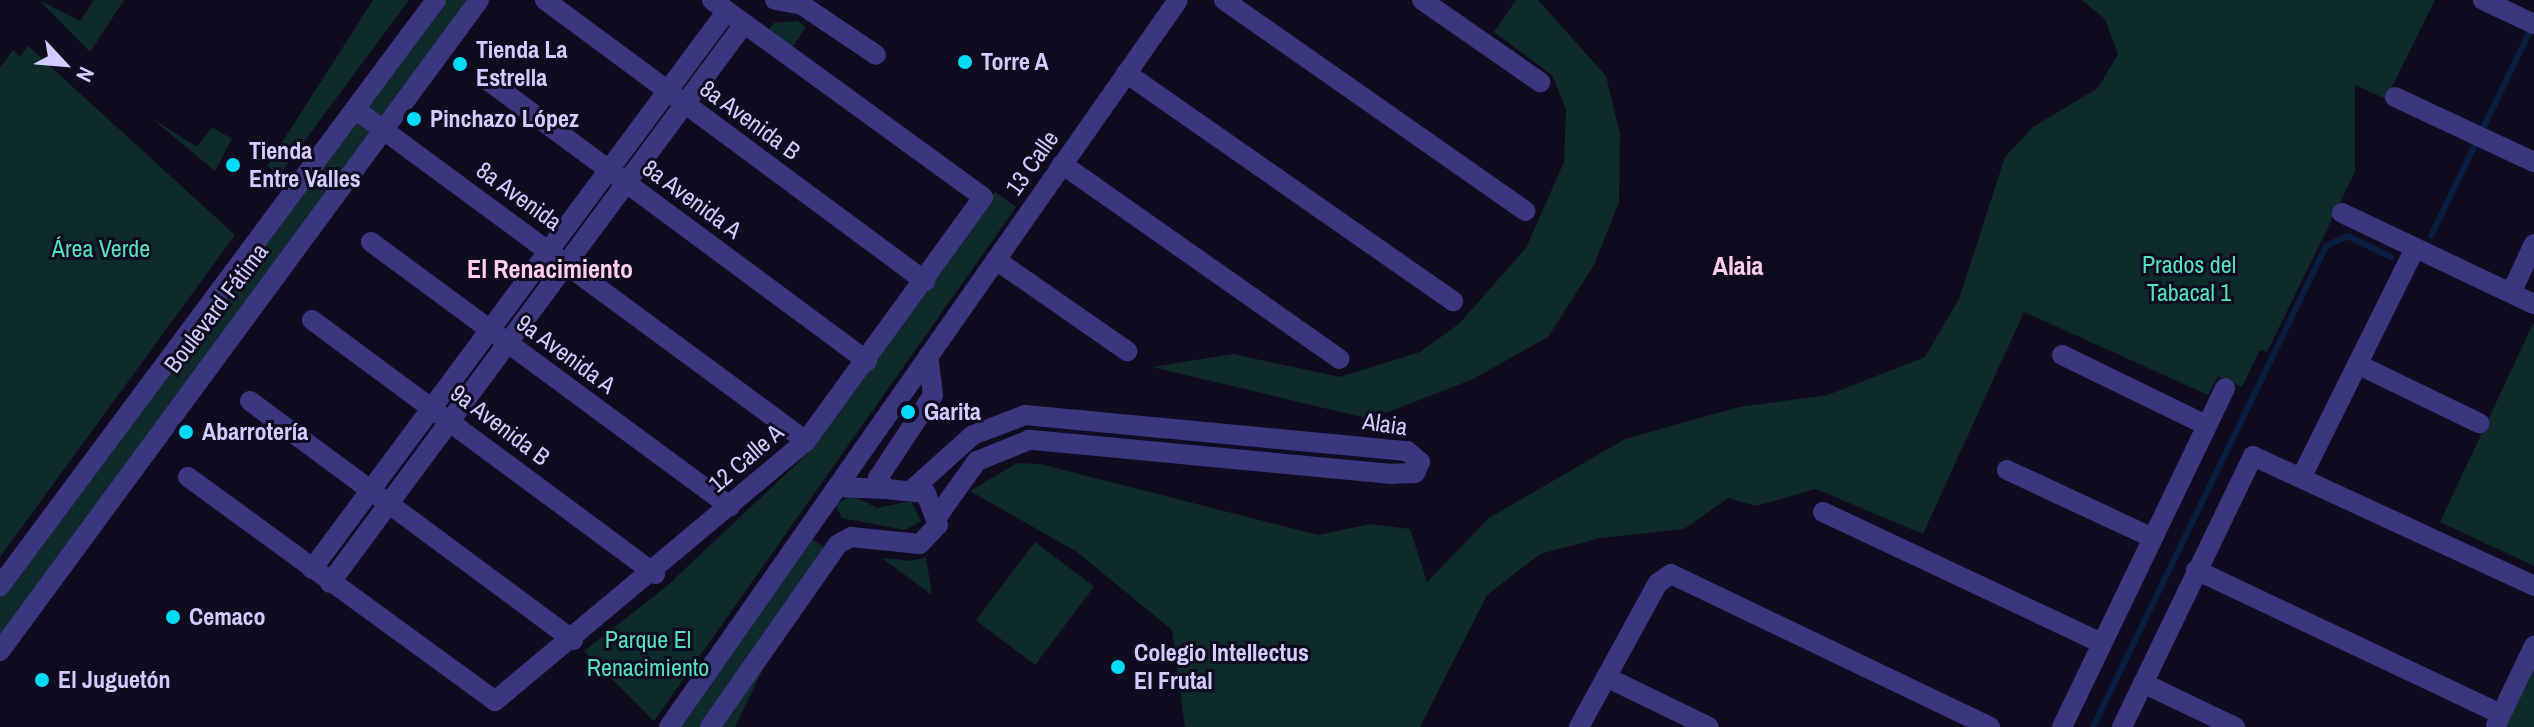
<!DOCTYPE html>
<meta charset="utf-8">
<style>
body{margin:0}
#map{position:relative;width:2534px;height:727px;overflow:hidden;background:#100c20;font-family:"Archivo Narrow",sans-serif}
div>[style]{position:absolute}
.green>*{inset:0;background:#0f2a2a;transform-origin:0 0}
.stream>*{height:6px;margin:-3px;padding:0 3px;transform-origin:3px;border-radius:3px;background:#0a1e42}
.street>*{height:20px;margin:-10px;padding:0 10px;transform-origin:10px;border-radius:10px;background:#3a3680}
.dots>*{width:22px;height:22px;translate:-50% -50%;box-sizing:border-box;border:4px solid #100c20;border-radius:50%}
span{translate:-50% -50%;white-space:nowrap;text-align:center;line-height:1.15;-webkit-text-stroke:6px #100c20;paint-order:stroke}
.poi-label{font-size:24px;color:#d2ccff;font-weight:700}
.left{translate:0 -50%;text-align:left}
.street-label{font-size:24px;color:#d2ccff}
.park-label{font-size:24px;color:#55e1c0}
.neighbourhood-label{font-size:26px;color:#ffceec;font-weight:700}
.north{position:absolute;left:24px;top:24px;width:80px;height:80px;-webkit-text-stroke:6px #100c20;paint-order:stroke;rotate:116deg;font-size:22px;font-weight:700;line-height:32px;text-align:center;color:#d2ccff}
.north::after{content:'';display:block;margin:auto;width:28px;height:36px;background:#d2ccff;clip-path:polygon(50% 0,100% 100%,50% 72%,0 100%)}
</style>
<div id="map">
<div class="green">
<div style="clip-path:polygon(39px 0,80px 21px,94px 0,124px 0,90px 52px)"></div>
<div style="clip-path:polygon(373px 0,409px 0,280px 174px,267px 166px)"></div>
<div style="clip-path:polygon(436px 0,479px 0,0 652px,0 586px)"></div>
<div style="clip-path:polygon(1516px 0,1538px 0,1606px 76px,1620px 134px,1619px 202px,1594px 265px,1548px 337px,1471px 380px,1370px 419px,1152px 367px,1233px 354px,1340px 377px,1420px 352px,1459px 324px,1526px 248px,1564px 162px,1566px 109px,1552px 75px,1494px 32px)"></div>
<div style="clip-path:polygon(2082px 0,2435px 0,2386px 99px,2355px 85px,2355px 172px,2267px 352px,2260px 350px,2242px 387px,2218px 376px,2208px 395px,2024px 312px,1923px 534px,1816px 489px,1756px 506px,1728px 498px,1684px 529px,1600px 538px,1540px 554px,1487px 595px,1420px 727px,1185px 727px,1172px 630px,1077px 552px,970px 491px,1017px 463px,1040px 464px,1318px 535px,1371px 524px,1410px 529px,1427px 582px,1489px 518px,1625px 439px,1739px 407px,1828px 395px,1925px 357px,1959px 299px,2005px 157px,2033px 127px,2098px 88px,2118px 54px,2105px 19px)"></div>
<div style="clip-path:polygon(797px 21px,806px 27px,793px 46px,767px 32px,774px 23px)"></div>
<div style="clip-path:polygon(28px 46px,235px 235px,0 557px,0 68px,13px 50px,20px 57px)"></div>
<div style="clip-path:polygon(151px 118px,197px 147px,212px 127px,232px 139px,215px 171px)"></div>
<div style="clip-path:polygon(995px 192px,1016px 207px,654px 721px,584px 651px,667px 586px,808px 453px)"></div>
<div style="clip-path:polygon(2533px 324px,2534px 324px,2534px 566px,2440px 522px)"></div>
<div style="clip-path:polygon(851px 495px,877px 508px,911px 501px,921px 521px,905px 530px,842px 518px,835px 505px)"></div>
<div style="left:804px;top:534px;width:33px;height:236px;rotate:33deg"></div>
<div style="left:1035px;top:542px;width:74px;height:98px;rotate:37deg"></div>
<div style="clip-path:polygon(926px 557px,932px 595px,882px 558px,911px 561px)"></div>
<div style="clip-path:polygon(2534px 646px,2534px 727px,2495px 727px)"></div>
<div style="clip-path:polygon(770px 654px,735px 727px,720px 727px)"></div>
</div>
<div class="stream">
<div style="left:2431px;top:236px;width:232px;rotate:-64.2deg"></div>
<div style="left:2093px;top:727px;width:534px;rotate:-64.15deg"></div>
<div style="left:2326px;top:246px;width:23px;rotate:-25deg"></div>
<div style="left:2347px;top:236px;width:49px;rotate:25.5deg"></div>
</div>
<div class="street">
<div style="left:545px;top:0;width:473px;rotate:36.5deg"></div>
<div style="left:775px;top:0;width:27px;rotate:10deg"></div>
<div style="left:802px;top:5px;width:89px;rotate:34deg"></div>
<div style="left:1224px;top:0;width:368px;rotate:35deg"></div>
<div style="left:1422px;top:0;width:144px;rotate:34.8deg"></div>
<div style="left:2483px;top:0;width:56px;rotate:25.2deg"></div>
<div style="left:1126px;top:73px;width:399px;rotate:34.9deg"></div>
<div style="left:486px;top:79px;width:474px;rotate:36.5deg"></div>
<div style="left:2395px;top:97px;width:153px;rotate:25.1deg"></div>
<div style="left:355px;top:109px;width:560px;rotate:36.36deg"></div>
<div style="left:1062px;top:164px;width:339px;rotate:35.1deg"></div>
<div style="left:2342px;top:213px;width:212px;rotate:25.4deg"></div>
<div style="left:371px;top:242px;width:446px;rotate:36.4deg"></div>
<div style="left:996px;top:260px;width:160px;rotate:34.8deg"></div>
<div style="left:2511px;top:293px;width:54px;rotate:-64.9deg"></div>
<div style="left:312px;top:320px;width:427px;rotate:36.5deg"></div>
<div style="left:2062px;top:355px;width:160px;rotate:25.9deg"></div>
<div style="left:2357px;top:364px;width:136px;rotate:25.8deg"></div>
<div style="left:250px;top:401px;width:402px;rotate:36.5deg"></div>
<div style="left:2007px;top:470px;width:161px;rotate:25deg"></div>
<div style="left:2302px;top:476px;width:254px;rotate:-63.6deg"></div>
<div style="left:188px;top:477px;width:380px;rotate:36.1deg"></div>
<div style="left:495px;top:701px;width:405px;rotate:-39.9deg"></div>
<div style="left:806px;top:441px;width:301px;rotate:-54deg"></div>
<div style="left:983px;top:197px;width:335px;rotate:-144deg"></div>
<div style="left:837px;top:487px;width:49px;rotate:2.3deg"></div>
<div style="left:915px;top:487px;width:78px;rotate:-41.9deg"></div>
<div style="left:973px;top:435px;width:56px;rotate:-21deg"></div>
<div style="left:1025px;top:415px;width:384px;rotate:5.4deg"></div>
<div style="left:1407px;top:451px;width:17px;rotate:40deg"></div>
<div style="left:1420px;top:462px;width:12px;rotate:114deg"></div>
<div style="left:1415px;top:473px;width:23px;rotate:178deg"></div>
<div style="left:1392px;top:474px;width:365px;rotate:-174.6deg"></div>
<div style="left:1029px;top:440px;width:56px;rotate:158deg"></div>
<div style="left:977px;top:461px;width:65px;rotate:125.6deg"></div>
<div style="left:1823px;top:512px;width:308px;rotate:25.2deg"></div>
<div style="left:312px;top:569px;width:695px;rotate:-53.36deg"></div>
<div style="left:2196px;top:570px;width:337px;rotate:25.3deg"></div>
<div style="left:330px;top:583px;width:696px;rotate:-53.48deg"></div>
<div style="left:0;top:586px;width:730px;rotate:-53.35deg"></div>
<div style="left:0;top:651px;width:808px;rotate:-53.65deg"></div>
<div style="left:1606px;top:677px;width:114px;rotate:25.9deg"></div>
<div style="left:2143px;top:683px;width:102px;rotate:25.6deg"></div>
<div style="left:2496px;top:725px;width:88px;rotate:-64.3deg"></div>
<div style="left:669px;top:727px;width:887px;rotate:-55deg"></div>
<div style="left:710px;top:727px;width:223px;rotate:-55deg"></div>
<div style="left:838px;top:544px;width:15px;rotate:-28deg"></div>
<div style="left:851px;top:537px;width:69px;rotate:5.8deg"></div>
<div style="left:920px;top:544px;width:26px;rotate:-47deg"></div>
<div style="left:938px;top:525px;width:34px;rotate:-111deg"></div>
<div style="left:926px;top:493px;width:40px;rotate:-174.3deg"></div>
<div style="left:886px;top:489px;width:14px;rotate:-126deg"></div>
<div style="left:878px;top:478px;width:100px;rotate:-56.5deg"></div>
<div style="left:933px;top:395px;width:39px;rotate:-97deg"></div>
<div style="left:1579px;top:727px;width:164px;rotate:-61.3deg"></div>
<div style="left:1658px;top:583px;width:16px;rotate:-35deg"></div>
<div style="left:1671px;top:574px;width:354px;rotate:25.6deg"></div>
<div style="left:2062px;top:727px;width:376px;rotate:-64.3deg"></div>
<div style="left:2122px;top:727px;width:301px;rotate:-64.2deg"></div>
<div style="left:2253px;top:456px;width:310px;rotate:24.8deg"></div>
</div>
<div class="dots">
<div style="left:965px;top:62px;background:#00dbf7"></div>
<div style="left:460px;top:64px;background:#00dbf7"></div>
<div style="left:414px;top:119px;background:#00dbf7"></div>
<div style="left:233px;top:165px;background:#00dbf7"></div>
<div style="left:908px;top:412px;background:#00dbf7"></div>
<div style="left:186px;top:432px;background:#00dbf7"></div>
<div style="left:173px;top:617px;background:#00dbf7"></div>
<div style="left:1118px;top:667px;background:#00dbf7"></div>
<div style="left:42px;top:680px;background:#00dbf7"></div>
</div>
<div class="poi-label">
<span class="left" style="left:476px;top:64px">Tienda La<br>Estrella</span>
<span class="left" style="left:981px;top:62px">Torre A</span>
<span class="left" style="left:430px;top:119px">Pinchazo López</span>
<span class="left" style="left:249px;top:165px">Tienda<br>Entre Valles</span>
<span class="left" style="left:924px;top:412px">Garita</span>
<span class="left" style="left:202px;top:432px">Abarrotería</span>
<span class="left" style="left:189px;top:617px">Cemaco</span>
<span class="left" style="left:1134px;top:667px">Colegio Intellectus<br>El Frutal</span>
<span class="left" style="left:58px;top:680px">El Juguetón</span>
</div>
<div class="street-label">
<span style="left:750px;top:120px;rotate:36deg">8a Avenida B</span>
<span style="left:1032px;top:163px;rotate:-55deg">13 Calle</span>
<span style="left:519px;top:196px;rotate:36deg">8a Avenida</span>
<span style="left:692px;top:199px;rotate:36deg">8a Avenida A</span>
<span style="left:216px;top:308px;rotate:-53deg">Boulevard Fátima</span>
<span style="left:566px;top:354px;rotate:36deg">9a Avenida A</span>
<span style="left:1385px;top:424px;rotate:8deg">Alaia</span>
<span style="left:500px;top:425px;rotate:37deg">9a Avenida B</span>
<span style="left:746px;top:458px;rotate:-41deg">12 Calle A</span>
</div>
<div class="park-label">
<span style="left:101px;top:249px">Área Verde</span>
<span style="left:2189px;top:279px">Prados del<br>Tabacal 1</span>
<span style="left:648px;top:654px">Parque El<br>Renacimiento</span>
</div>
<div class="neighbourhood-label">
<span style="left:1738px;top:266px">Alaia</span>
<span style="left:550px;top:269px">El Renacimiento</span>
</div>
<div class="north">N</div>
</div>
